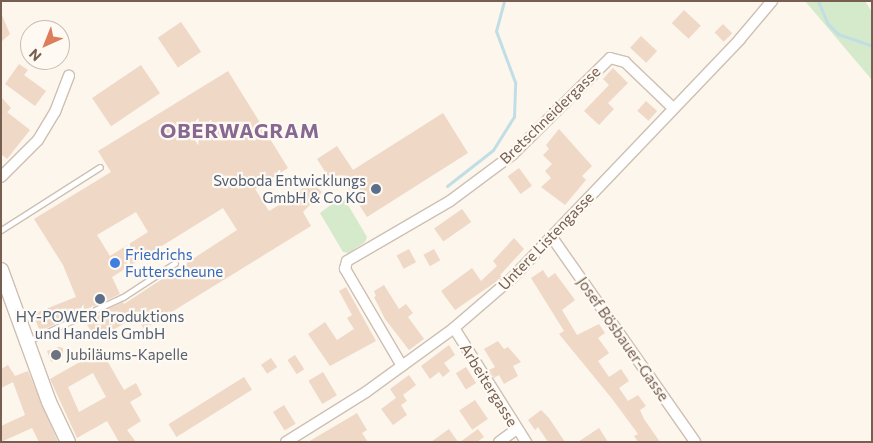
<!DOCTYPE html>
<meta charset="utf-8">
<style>
body{margin:0}
#map{position:relative;width:873px;height:443px;overflow:hidden;background:#fcf6ec;font-family:Commissioner,sans-serif}
div>[style]{position:absolute}
.green>*{inset:0;background:#d5e9cb}
.stream>*{height:3px;margin:-1.5px;padding:0 1.5px;transform-origin:1.5px;border-radius:1.5px;background:#c1dee5}
.building>*{inset:0;background:#efd8c5;transform-origin:0 0}
.roads{filter:drop-shadow(1px 0 #cebfb2) drop-shadow(-1px 0 #cebfb2) drop-shadow(0 1px #cebfb2) drop-shadow(0 -1px #cebfb2)}
.service>*{height:5px;margin:-2.5px;padding:0 2.5px;transform-origin:2.5px;border-radius:2.5px;background:#fff}
.minor>*{height:10px;margin:-5px;padding:0 5px;transform-origin:5px;border-radius:5px;background:#fff}
.secondary>*{height:14px;margin:-7px;padding:0 7px;transform-origin:7px;border-radius:7px;background:#fff}
.dots>*{width:14px;height:14px;translate:-50% -50%;box-sizing:border-box;border:2px solid #fefaf3;border-radius:50%}
span{translate:-50% -50%;white-space:nowrap;text-align:center;line-height:1.15;-webkit-text-stroke:4.5px #fefaf3;paint-order:stroke}
.street-label{font-size:15px;color:#765f50}
.service-label{font-size:15px;color:#4e5e75}
.right{translate:-100% -50%;text-align:right}
.shop-label{font-size:15px;color:#366cbe}
.left{translate:0 -50%;text-align:left}
.worship-label{font-size:15px;color:#5b616d}
.district-label{font-size:20px;color:#866891;font-weight:700;letter-spacing:1px}
.frame{position:absolute;inset:0;border:2px solid #765f50;pointer-events:none}
.north{position:absolute;left:20px;top:20px;width:50px;height:50px;box-sizing:border-box;background:#fefaf3;border:1px solid #c8bcb2;border-radius:50%;rotate:224deg;font-size:14px;font-weight:700;line-height:20px;text-align:center;color:#765f50}
.north::after{content:'';display:block;margin:auto;width:18px;height:22px;background:#dc7e5b;clip-path:polygon(50% 0,100% 100%,50% 72%,0 100%)}
</style>
<div id="map">
<div class="green">
<div style="clip-path:polygon(805px 1px,865px 1px,872px 12px,872px 80px)"></div>
<div style="clip-path:polygon(340px 198px,345px 200px,367px 237px,365px 242px,349px 253px,343px 252px,320px 213px)"></div>
</div>
<div class="stream">
<div style="left:818px;top:1px;width:25px;rotate:67deg"></div>
<div style="left:828px;top:24px;width:14px;rotate:45deg"></div>
<div style="left:838px;top:34px;width:36px;rotate:19deg"></div>
<div style="left:447px;top:186px;width:58px;rotate:-38deg"></div>
<div style="left:493px;top:150px;width:39px;rotate:-58deg"></div>
<div style="left:514px;top:117px;width:35px;rotate:-88deg"></div>
<div style="left:515px;top:82px;width:54px;rotate:-110.4deg"></div>
<div style="left:496px;top:31px;width:31px;rotate:-75deg"></div>
</div>
<div class="building">
<div style="left:684px;top:10px;width:23px;height:18px;rotate:43deg"></div>
<div style="clip-path:polygon(1px 13px,10px 34px,1px 42px)"></div>
<div style="left:181px;top:22px;width:36px;height:28px;rotate:56deg"></div>
<div style="left:723px;top:24px;width:13px;height:12px;rotate:45deg"></div>
<div style="left:641px;top:36px;width:22px;height:16px;rotate:43deg"></div>
<div style="clip-path:polygon(19px 64px,28px 70px,24px 75px,46px 91px,35px 106px,5px 84px)"></div>
<div style="left:141px;top:65px;width:34px;height:59px;rotate:56deg"></div>
<div style="clip-path:polygon(613px 68px,628px 83px,608px 103px,614px 109px,599px 125px,584px 111px,609px 85px,603px 79px)"></div>
<div style="clip-path:polygon(evenodd,228px 71px,288px 168px,255px 189px,269px 211px,297px 194px,309px 180px,322px 192px,303px 212px,311px 226px,144px 329px,136px 316px,97px 340px,84px 320px,123px 302px,124px 304px,237px 230px,223px 208px,112px 277px,120px 294px,40px 331px,33px 314px,76px 297px,63px 265px,34px 219px,111px 172px,98px 151px,228px 71px,136px 212px,148px 232px,110px 256px,97px 235px,136px 212px)"></div>
<div style="clip-path:polygon(1px 97px,11px 108px,7px 112px,30px 130px,7px 159px,1px 154px)"></div>
<div style="left:646px;top:101px;width:15px;height:13px;rotate:42deg"></div>
<div style="clip-path:polygon(443px 113px,468px 153px,367px 217px,340px 175px,331px 181px,317px 159px,337px 146px,353px 170px)"></div>
<div style="clip-path:polygon(559px 129px,592px 166px,582px 176px,586px 180px,565px 205px,541px 187px,551px 178px,545px 171px,552px 164px,543px 155px,549px 149px,546px 145px)"></div>
<div style="left:519px;top:168px;width:22px;height:14px;rotate:54deg"></div>
<div style="left:462px;top:209px;width:16px;height:34px;rotate:55deg"></div>
<div style="clip-path:polygon(514px 238px,524px 249px,500px 275px,503px 277px,455px 310px,441px 291px,472px 268px,481px 281px,497px 266px,493px 261px)"></div>
<div style="left:409px;top:249px;width:15px;height:14px;rotate:62deg"></div>
<div style="left:434px;top:249px;width:13px;height:12px;rotate:61deg"></div>
<div style="clip-path:polygon(543px 270px,548px 278px,555px 273px,575px 300px,562px 310px,577px 335px,599px 324px,605px 333px,598px 338px,609px 353px,598px 361px,609px 377px,621px 369px,629px 381px,619px 388px,628px 401px,638px 395px,646px 406px,640px 410px,644px 419px,660px 442px,638px 442px,634px 436px,638px 434px,613px 400px,559px 334px,564px 331px,531px 278px)"></div>
<div style="clip-path:polygon(384px 285px,399px 309px,406px 304px,413px 313px,408px 317px,424px 339px,409px 350px,385px 319px,374px 297px,376px 296px,374px 291px)"></div>
<div style="clip-path:polygon(346px 287px,376px 341px,330px 366px,308px 334px,325px 322px,337px 340px,354px 329px,347px 318px,352px 315px,339px 291px)"></div>
<div style="clip-path:polygon(498px 341px,504px 349px,508px 347px,521px 362px,513px 366px,518px 376px,504px 384px,499px 375px,494px 378px,489px 370px,495px 367px,484px 349px)"></div>
<div style="clip-path:polygon(449px 345px,455px 355px,444px 363px,450px 371px,443px 377px,439px 372px,430px 379px,421px 366px)"></div>
<div style="clip-path:polygon(59px 347px,63px 348px,63px 357px,51px 362px,47px 351px)"></div>
<div style="clip-path:polygon(evenodd,101px 350px,124px 390px,136px 383px,142px 395px,130px 402px,141px 421px,127px 430px,136px 442px,119px 442px,107px 421px,77px 438px,50px 379px,101px 350px,93px 373px,106px 397px,79px 412px,68px 387px,93px 373px)"></div>
<div style="left:295px;top:355px;width:17px;height:9px;rotate:57deg"></div>
<div style="left:271px;top:358px;width:11px;height:12px;rotate:56deg"></div>
<div style="clip-path:polygon(8px 365px,15px 376px,28px 371px,58px 442px,39px 442px,32px 428px,1px 442px,1px 426px,25px 415px,13px 382px,1px 388px,1px 369px)"></div>
<div style="left:466px;top:367px;width:19px;height:12px;rotate:58deg"></div>
<div style="left:323px;top:372px;width:27px;height:17px;rotate:59deg"></div>
<div style="clip-path:polygon(409px 375px,416px 385px,403px 395px,407px 401px,401px 405px,407px 415px,393px 425px,381px 409px,396px 398px,390px 389px)"></div>
<div style="left:244px;top:377px;width:15px;height:89px;rotate:58deg"></div>
<div style="left:475px;top:400px;width:23px;height:19px;rotate:56deg"></div>
<div style="left:284px;top:405px;width:22px;height:13px;rotate:58deg"></div>
<div style="clip-path:polygon(541px 410px,549px 418px,565px 442px,548px 442px,538px 427px,535px 430px,528px 420px)"></div>
<div style="clip-path:polygon(357px 413px,367px 430px,362px 433px,368px 442px,308px 442px)"></div>
<div style="clip-path:polygon(599px 428px,608px 442px,578px 442px)"></div>
<div style="clip-path:polygon(449px 429px,458px 442px,431px 442px)"></div>
<div style="clip-path:polygon(478px 429px,484px 437px,477px 442px,460px 442px)"></div>
</div>
<div class="roads">
<div class="service">
<div style="left:1px;top:230px;width:117px;rotate:-32.5deg"></div>
<div style="left:28px;top:341px;width:105px;rotate:-24.9deg"></div>
<div style="left:123px;top:297px;width:62px;rotate:-33.2deg"></div>
</div>
<div class="minor">
<div style="left:1px;top:177px;width:52px;rotate:-45deg"></div>
<div style="left:38px;top:140px;width:33px;rotate:-59deg"></div>
<div style="left:55px;top:112px;width:39px;rotate:-69deg"></div>
<div style="left:551px;top:236px;width:251px;rotate:55deg"></div>
<div style="left:454px;top:328px;width:135px;rotate:57.7deg"></div>
<div style="left:402px;top:366px;width:113px;rotate:-120.4deg"></div>
<div style="left:345px;top:269px;width:8px;rotate:-76deg"></div>
<div style="left:347px;top:261px;width:119px;rotate:-30.2deg"></div>
<div style="left:450px;top:201px;width:77px;rotate:-36.6deg"></div>
<div style="left:512px;top:155px;width:138px;rotate:-44.7deg"></div>
<div style="left:610px;top:58px;width:16px;rotate:15deg"></div>
<div style="left:625px;top:62px;width:66px;rotate:43.8deg"></div>
<div style="left:286px;top:442px;width:94px;rotate:-32deg"></div>
<div style="left:366px;top:392px;width:109px;rotate:-36deg"></div>
<div style="left:454px;top:328px;width:77px;rotate:-40.8deg"></div>
<div style="left:512px;top:278px;width:330px;rotate:-46.3deg"></div>
<div style="left:740px;top:39px;width:50px;rotate:-49.9deg"></div>
<div style="left:499px;top:442px;width:22px;rotate:-36deg"></div>
</div>
<div class="secondary">
<div style="left:1px;top:270px;width:140px;rotate:70deg"></div>
<div style="left:49px;top:402px;width:44px;rotate:64.6deg"></div>
</div>
</div>
<div class="dots">
<div style="left:376px;top:189px;background:#5c6f8a"></div>
<div style="left:115px;top:263px;background:#3f7fe0"></div>
<div style="left:100px;top:299px;background:#5c6f8a"></div>
<div style="left:56px;top:355px;background:#6b7280"></div>
</div>
<div class="street-label">
<span style="left:550px;top:115px;rotate:-44deg">Bretschneidergasse</span>
<span style="left:546px;top:241px;rotate:-46deg">Untere Listengasse</span>
<span style="left:623px;top:339px;rotate:55deg">Josef Bösbauer-Gasse</span>
<span style="left:489px;top:385px;rotate:58deg">Arbeitergasse</span>
</div>
<div class="service-label">
<span class="right" style="left:366px;top:189px">Svoboda Entwicklungs<br>GmbH &amp; Co KG</span>
<span style="left:100px;top:325px">HY-POWER Produktions<br>und Handels GmbH</span>
</div>
<div class="shop-label">
<span class="left" style="left:125px;top:263px">Friedrichs<br>Futterscheune</span>
</div>
<div class="worship-label">
<span class="left" style="left:66px;top:355px">Jubiläums-Kapelle</span>
</div>
<div class="district-label">
<span style="left:240px;top:130px">OBERWAGRAM</span>
</div>
<div class="frame"></div>
<div class="north">N</div>
</div>
